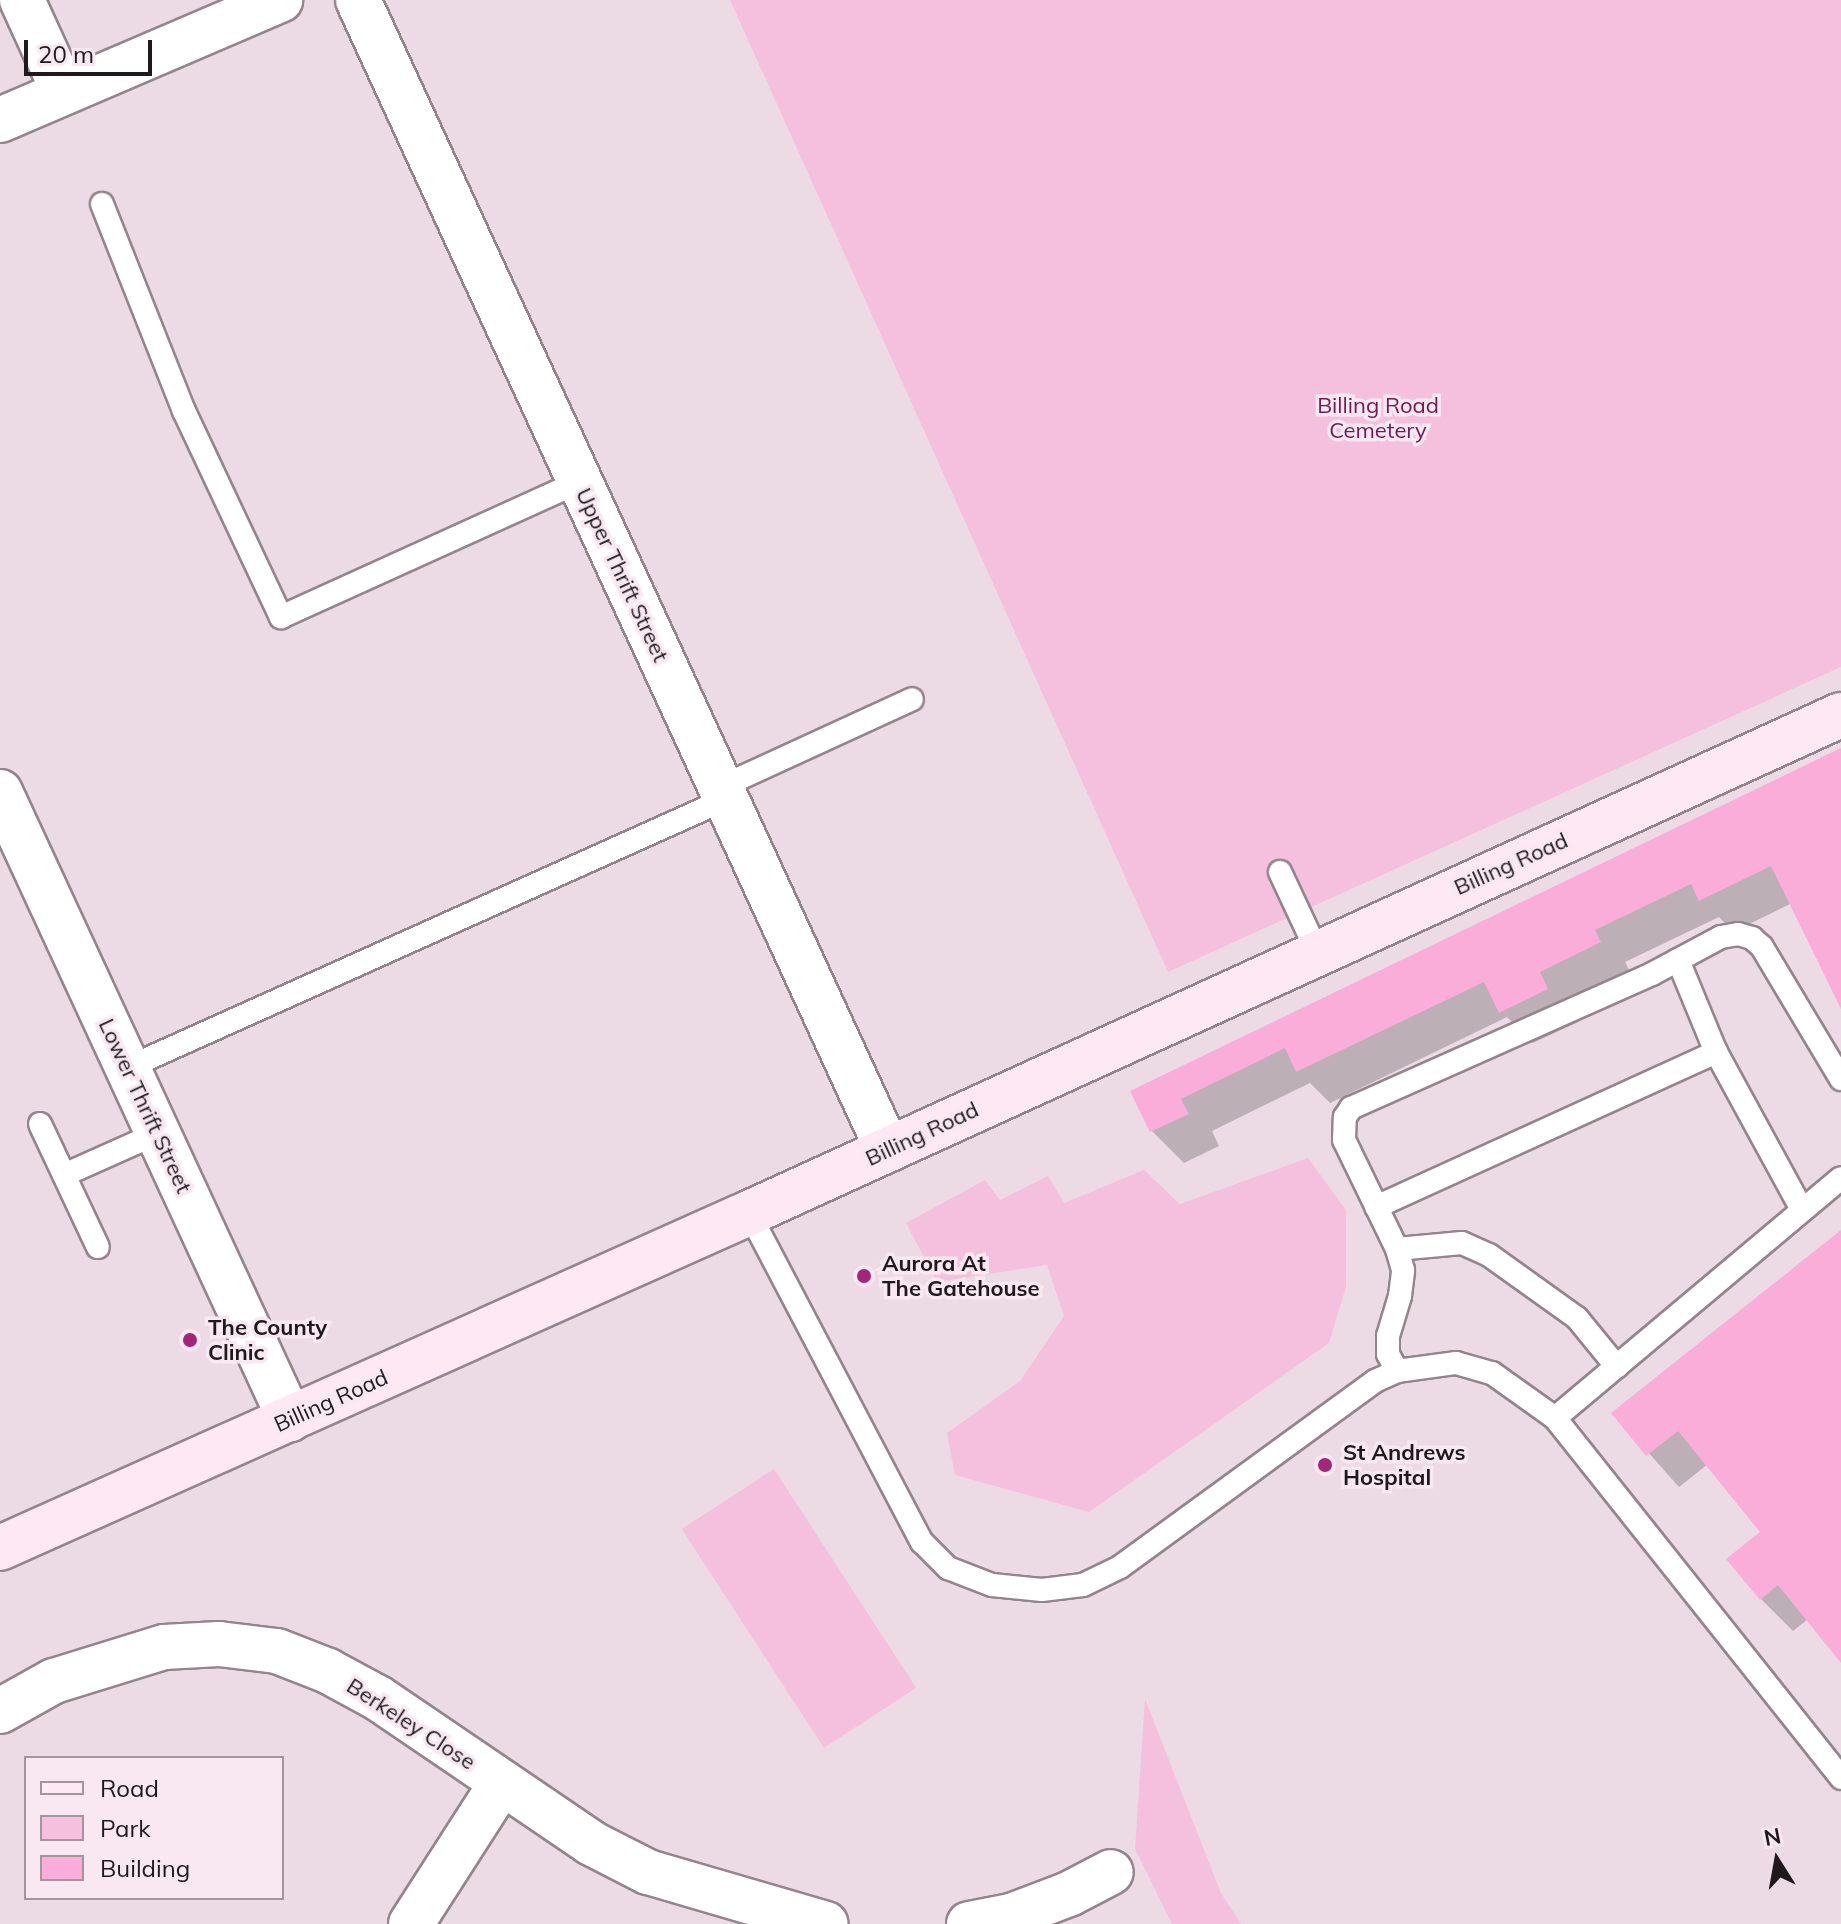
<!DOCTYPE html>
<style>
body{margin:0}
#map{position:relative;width:1841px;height:1924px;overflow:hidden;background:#ecdbe4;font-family:Mulish,sans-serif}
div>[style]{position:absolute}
.green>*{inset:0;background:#f5c0dd;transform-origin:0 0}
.shadow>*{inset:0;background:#0003}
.building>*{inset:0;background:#f9add8}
.roads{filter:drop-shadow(2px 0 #94858d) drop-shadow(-2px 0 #94858d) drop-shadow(0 2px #94858d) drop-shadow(0 -2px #94858d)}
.lane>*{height:22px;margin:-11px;padding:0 11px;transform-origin:11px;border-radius:11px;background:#fff}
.street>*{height:44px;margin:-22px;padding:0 22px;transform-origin:22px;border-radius:22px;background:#fff}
.secondary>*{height:44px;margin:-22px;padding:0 22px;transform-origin:22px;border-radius:22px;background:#fde8f4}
.dots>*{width:22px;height:22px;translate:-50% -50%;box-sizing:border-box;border:4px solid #f9e8f1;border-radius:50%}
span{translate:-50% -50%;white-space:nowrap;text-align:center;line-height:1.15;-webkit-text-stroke:7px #f9e8f1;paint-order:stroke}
.park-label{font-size:22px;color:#701a53}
.street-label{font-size:22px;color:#1f191c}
.poi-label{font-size:22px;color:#1f191c;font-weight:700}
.left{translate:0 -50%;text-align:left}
.legend{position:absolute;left:24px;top:1756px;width:260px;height:144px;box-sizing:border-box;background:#f9e8f1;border:2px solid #a2959c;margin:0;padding:10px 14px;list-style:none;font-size:24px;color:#1f191c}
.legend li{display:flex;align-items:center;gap:16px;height:40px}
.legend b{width:40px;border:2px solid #a2959c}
.north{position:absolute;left:1737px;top:1820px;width:80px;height:80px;-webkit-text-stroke:6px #f9e8f1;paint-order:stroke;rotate:349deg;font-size:22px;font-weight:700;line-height:32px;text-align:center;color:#1f191c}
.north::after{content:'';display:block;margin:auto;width:28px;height:36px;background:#1f191c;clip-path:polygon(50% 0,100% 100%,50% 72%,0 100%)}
.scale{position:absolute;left:24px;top:40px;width:128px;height:36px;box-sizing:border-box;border:4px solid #1f191c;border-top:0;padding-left:10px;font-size:24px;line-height:28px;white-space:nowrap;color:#1f191c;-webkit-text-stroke:6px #f9e8f1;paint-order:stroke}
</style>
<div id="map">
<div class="green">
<div style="clip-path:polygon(730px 0,1841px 0,1841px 667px,1168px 972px)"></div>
<div style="clip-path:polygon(1308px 1158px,1346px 1210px,1346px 1287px,1329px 1343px,1089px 1512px,955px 1475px,947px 1433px,1020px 1381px,1064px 1316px,1047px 1265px,937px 1282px,906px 1223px,985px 1180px,1000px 1200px,1048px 1176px,1064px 1203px,1144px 1170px,1180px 1204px)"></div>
<div style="left:774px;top:1469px;width:261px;height:110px;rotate:57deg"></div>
<div style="clip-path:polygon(1145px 1699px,1221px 1893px,1241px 1924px,1172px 1924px,1135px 1849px)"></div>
</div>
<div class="shadow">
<div style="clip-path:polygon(1841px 750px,1841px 1004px,1792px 903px,1733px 932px,1719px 917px,1625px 962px,1631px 974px,1570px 1004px,1578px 1022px,1533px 1043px,1507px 1017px,1330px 1103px,1310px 1083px,1212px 1131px,1219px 1146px,1184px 1163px,1152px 1131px,1133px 1092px)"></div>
<div style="clip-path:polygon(1841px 1232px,1841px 1660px,1808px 1619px,1793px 1631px,1761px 1599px,1763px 1533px,1708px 1464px,1679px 1487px,1614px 1414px)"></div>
</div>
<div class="building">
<div style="clip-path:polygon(1841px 748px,1841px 1009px,1771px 866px,1699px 901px,1691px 884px,1595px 930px,1601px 942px,1540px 972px,1548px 989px,1499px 1013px,1484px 982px,1296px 1072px,1285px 1048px,1181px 1099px,1189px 1114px,1150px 1132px,1130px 1091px)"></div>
<div style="clip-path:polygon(1841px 1230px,1841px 1663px,1778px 1585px,1760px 1600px,1726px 1559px,1760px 1532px,1678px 1431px,1646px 1456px,1611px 1413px)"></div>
</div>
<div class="roads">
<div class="lane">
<div style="left:102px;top:204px;width:223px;rotate:68.4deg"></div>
<div style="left:184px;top:411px;width:228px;rotate:64.8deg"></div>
<div style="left:281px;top:617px;width:327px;rotate:-24.4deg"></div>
<div style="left:721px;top:787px;width:210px;rotate:-24.7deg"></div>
<div style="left:1280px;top:872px;width:87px;rotate:64.9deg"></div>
<div style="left:1678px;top:960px;width:100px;rotate:67.6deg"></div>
<div style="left:1716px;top:1052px;width:180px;rotate:61.4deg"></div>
<div style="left:127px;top:1068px;width:657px;rotate:-24.18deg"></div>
<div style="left:40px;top:1124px;width:136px;rotate:64.8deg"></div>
<div style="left:64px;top:1175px;width:103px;rotate:-24.1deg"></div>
<div style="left:1376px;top:1207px;width:374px;rotate:-24.5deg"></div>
<div style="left:749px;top:1213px;width:372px;rotate:62.3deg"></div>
<div style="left:922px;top:1542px;width:37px;rotate:45deg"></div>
<div style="left:948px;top:1568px;width:47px;rotate:21.1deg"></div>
<div style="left:992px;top:1585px;width:50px;rotate:5.7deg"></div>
<div style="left:1042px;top:1590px;width:41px;rotate:-7deg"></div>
<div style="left:1083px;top:1585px;width:41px;rotate:-25.9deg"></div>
<div style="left:1120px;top:1567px;width:316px;rotate:-36.1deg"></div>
<div style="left:1375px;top:1381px;width:24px;rotate:-24deg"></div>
<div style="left:1397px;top:1371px;width:60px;rotate:-7.7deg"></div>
<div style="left:1456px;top:1363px;width:37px;rotate:16deg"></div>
<div style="left:1492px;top:1373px;width:77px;rotate:35.5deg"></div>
<div style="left:1555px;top:1418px;width:460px;rotate:51.5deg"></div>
<div style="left:1397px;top:1249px;width:65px;rotate:-5.3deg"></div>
<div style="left:1462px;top:1243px;width:30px;rotate:24deg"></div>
<div style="left:1489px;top:1255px;width:108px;rotate:35.6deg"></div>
<div style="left:1577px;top:1318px;width:63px;rotate:50.8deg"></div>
<div style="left:1397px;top:1371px;width:19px;rotate:-118deg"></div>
<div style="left:1388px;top:1354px;width:18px;rotate:-90deg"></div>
<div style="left:1388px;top:1336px;width:42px;rotate:-73.3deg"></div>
<div style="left:1400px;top:1296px;width:26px;rotate:-83deg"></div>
<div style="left:1403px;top:1270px;width:22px;rotate:-106deg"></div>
<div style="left:1397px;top:1249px;width:121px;rotate:-115.9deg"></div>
<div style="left:1344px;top:1140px;width:23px;rotate:-88deg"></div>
<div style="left:1345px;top:1117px;width:11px;rotate:-56deg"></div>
<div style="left:1351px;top:1108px;width:329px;rotate:-24deg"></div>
<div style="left:1652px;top:974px;width:78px;rotate:-28.2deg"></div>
<div style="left:1721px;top:937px;width:17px;rotate:-10deg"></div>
<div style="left:1738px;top:934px;width:15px;rotate:16deg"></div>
<div style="left:1752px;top:938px;width:13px;rotate:42deg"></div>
<div style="left:1762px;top:947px;width:154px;rotate:59.1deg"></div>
<div style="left:1555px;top:1418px;width:373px;rotate:-40deg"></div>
</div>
<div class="street">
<div style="left:22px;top:0;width:101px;rotate:65.5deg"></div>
<div style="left:358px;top:0;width:1266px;rotate:65.26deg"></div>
<div style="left:0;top:120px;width:305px;rotate:-23.2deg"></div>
<div style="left:0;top:792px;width:691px;rotate:65.18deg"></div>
<div style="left:0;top:1711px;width:62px;rotate:-29.1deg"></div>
<div style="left:54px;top:1681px;width:115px;rotate:-17.2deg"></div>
<div style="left:164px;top:1647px;width:55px;rotate:-3.1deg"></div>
<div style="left:219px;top:1644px;width:58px;rotate:6.9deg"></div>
<div style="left:277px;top:1651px;width:55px;rotate:21.4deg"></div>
<div style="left:328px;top:1671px;width:57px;rotate:28.4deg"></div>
<div style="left:378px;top:1698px;width:258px;rotate:34.2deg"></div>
<div style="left:591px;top:1843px;width:64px;rotate:27deg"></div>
<div style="left:648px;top:1872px;width:185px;rotate:16.3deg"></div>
<div style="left:411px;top:1924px;width:166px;rotate:-57.3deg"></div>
<div style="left:969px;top:1924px;width:43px;rotate:-10.8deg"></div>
<div style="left:1011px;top:1916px;width:62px;rotate:-20.8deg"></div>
<div style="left:1069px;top:1894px;width:47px;rotate:-27.6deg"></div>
</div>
<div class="secondary">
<div style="left:0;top:1548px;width:821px;rotate:-24.1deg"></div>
<div style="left:749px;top:1213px;width:1200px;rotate:-24.52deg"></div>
</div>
</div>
<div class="dots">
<div style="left:864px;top:1276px;background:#a3267a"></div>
<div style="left:190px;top:1340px;background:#a3267a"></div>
<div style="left:1325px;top:1465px;background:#a3267a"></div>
</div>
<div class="park-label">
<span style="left:1378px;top:418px">Billing Road<br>Cemetery</span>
</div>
<div class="street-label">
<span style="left:622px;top:575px;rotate:65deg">Upper Thrift Street</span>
<span style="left:1511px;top:864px;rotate:-24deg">Billing Road</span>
<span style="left:145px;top:1106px;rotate:65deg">Lower Thrift Street</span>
<span style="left:922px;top:1134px;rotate:-25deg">Billing Road</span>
<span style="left:331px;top:1401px;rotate:-24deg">Billing Road</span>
<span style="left:411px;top:1724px;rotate:33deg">Berkeley Close</span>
</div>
<div class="poi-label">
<span class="left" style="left:882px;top:1276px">Aurora At<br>The Gatehouse</span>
<span class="left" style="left:208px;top:1340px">The County<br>Clinic</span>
<span class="left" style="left:1343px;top:1465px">St Andrews<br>Hospital</span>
</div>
<ul class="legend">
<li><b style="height:10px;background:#fde8f4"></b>Road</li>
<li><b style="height:22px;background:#f5c0dd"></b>Park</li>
<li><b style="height:22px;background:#f9add8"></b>Building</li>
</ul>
<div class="north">N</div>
<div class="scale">20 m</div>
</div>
